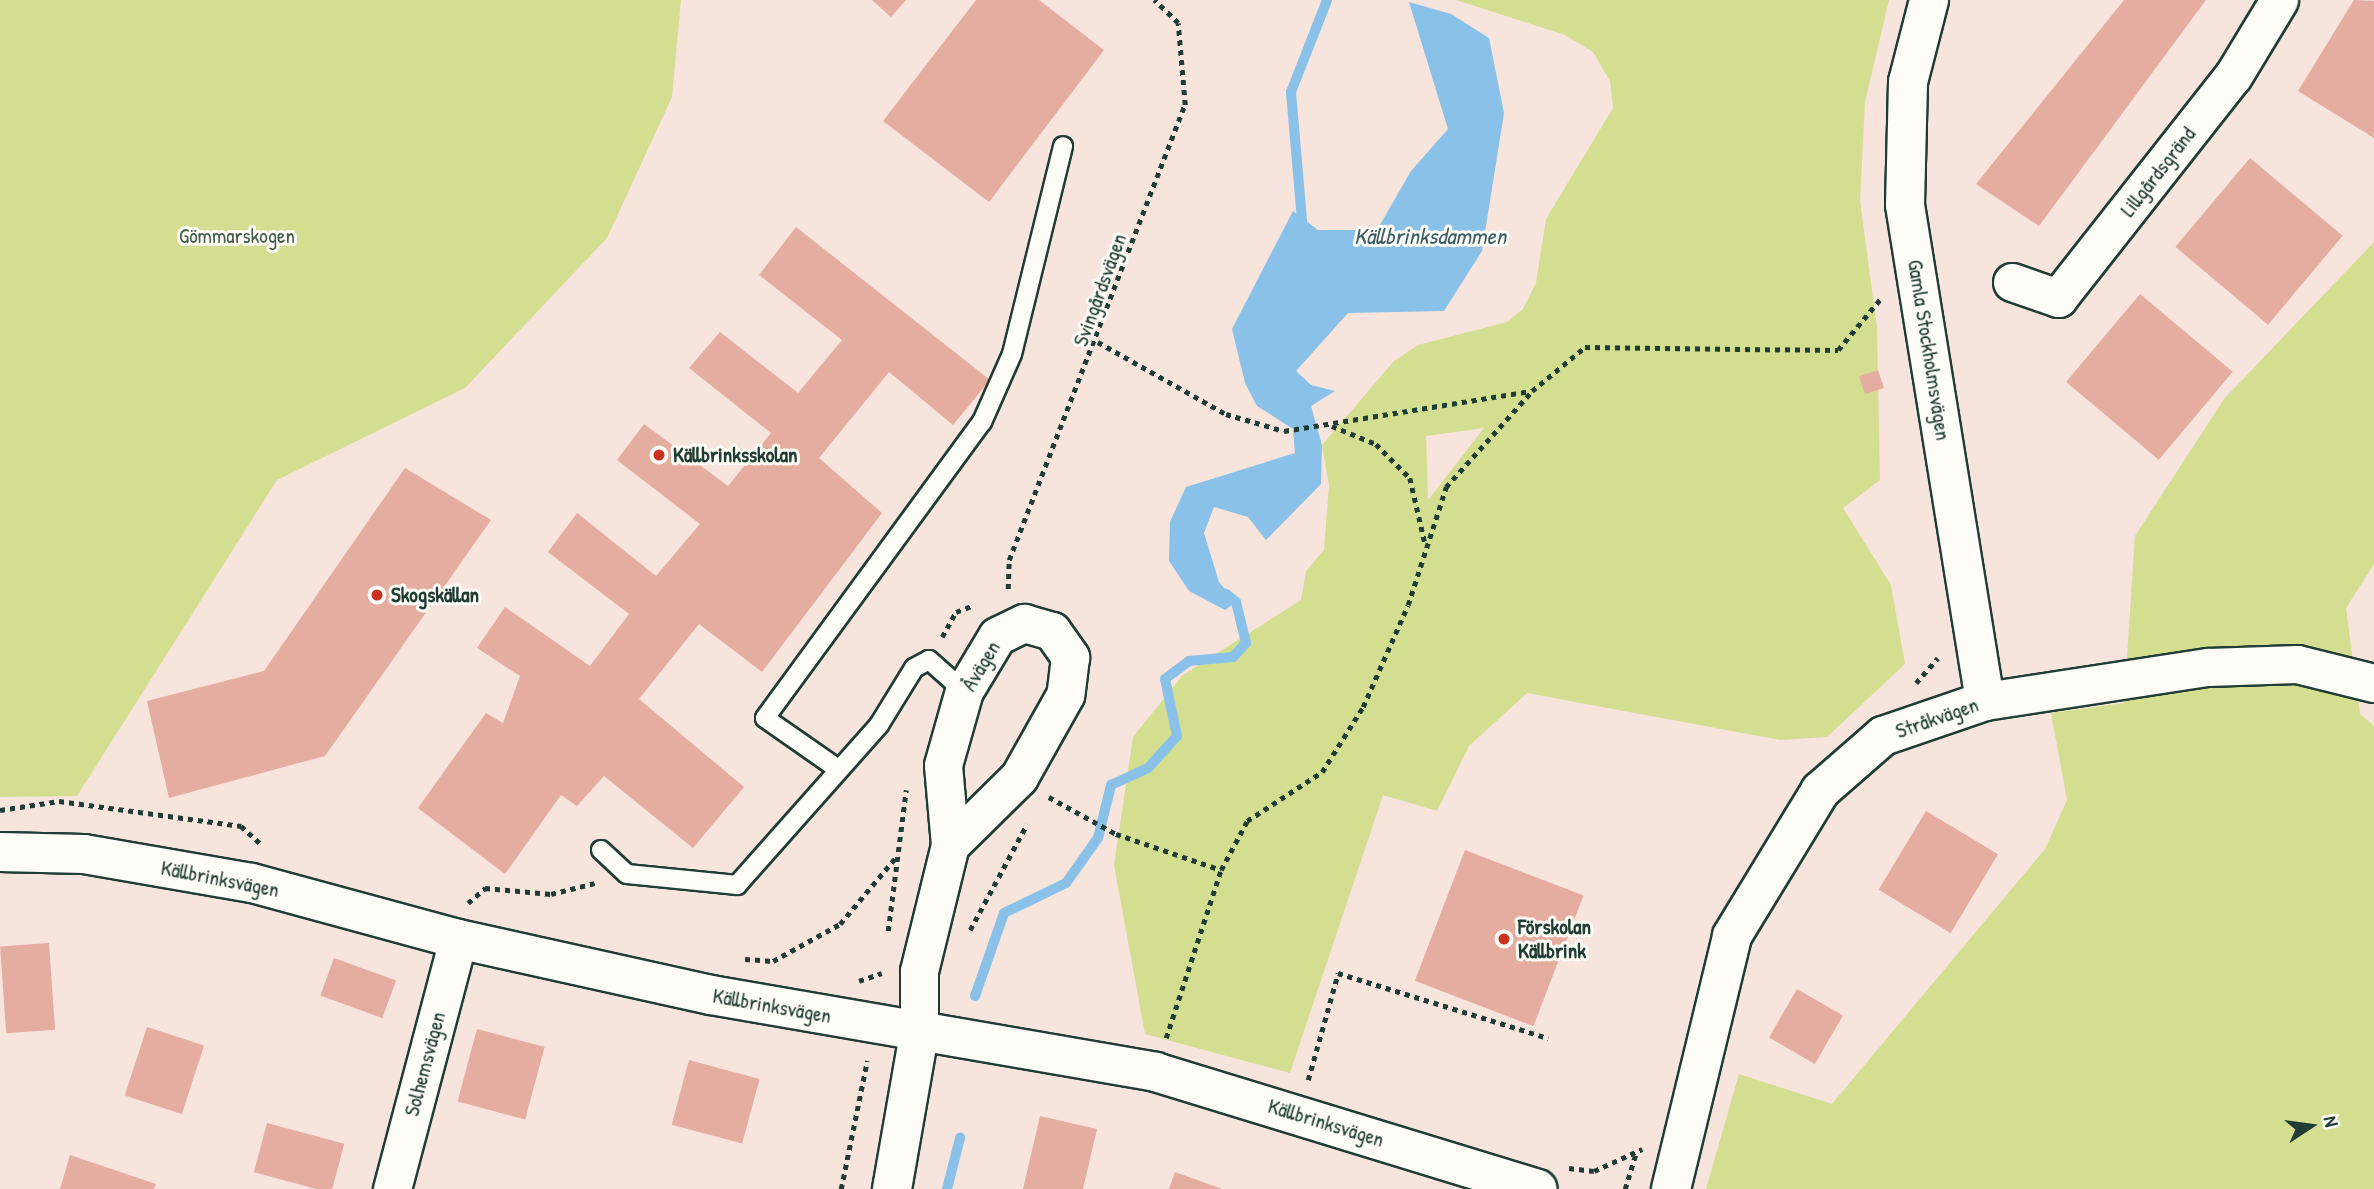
<!DOCTYPE html>
<meta charset="utf-8">
<style>
body{margin:0}
#map{position:relative;width:2374px;height:1189px;overflow:hidden;background:#f6e4dd;font-family:"Patrick Hand",sans-serif}
div>[style]{position:absolute}
.green>*{inset:0;background:#d3de91}
.water>*{inset:0;background:#8ac1e8}
.stream>*{height:10px;margin:-5px;padding:0 5px;transform-origin:5px;border-radius:5px;background:#8ac1e8}
.building>*{inset:0;background:#e5aca0;transform-origin:0 0}
.path>*{height:4.5px;margin-top:-2.25px;transform-origin:0;background:repeating-linear-gradient(90deg,#1f3d34 0 5px,transparent 0 10px)}
.roads{filter:drop-shadow(2px 0 #1f3d34) drop-shadow(-2px 0 #1f3d34) drop-shadow(0 2px #1f3d34) drop-shadow(0 -2px #1f3d34)}
.service>*{height:18px;margin:-9px;padding:0 9px;transform-origin:9px;border-radius:9px;background:#fdfcf7}
.minor>*{height:37px;margin:-18.5px;padding:0 18.5px;transform-origin:18.5px;border-radius:18.5px;background:#fdfcf7}
.tertiary>*{height:38px;margin:-19px;padding:0 19px;transform-origin:19px;border-radius:19px;background:#fdfcf7}
.dots>*{width:19px;height:19px;translate:-50% -50%;box-sizing:border-box;border:4px solid #fdfcf7;border-radius:50%}
span{translate:-50% -50%;white-space:nowrap;text-align:center;line-height:1.15;-webkit-text-stroke:6px #fdfcf7;paint-order:stroke}
.street-label{font-size:21px;color:#1f3d34}
.park-label{font-size:21px;color:#435d47}
.poi-label{font-size:21px;color:#1f3d34;font-weight:700}
.left{translate:0 -50%;text-align:left}
.water-label{font-size:23px;color:#3a5e61;font-style:italic}
.north{position:absolute;left:2276px;top:1091px;width:70px;height:70px;-webkit-text-stroke:5px #fdfcf7;paint-order:stroke;rotate:77deg;font-size:19px;font-weight:700;line-height:28px;text-align:center;color:#1f3d34}
.north::after{content:'';display:block;margin:auto;width:24px;height:32px;background:#1f3d34;clip-path:polygon(50% 0,100% 100%,50% 72%,0 100%)}
</style>
<div id="map">
<div class="green">
<div style="clip-path:polygon(0 0,681px 0,672px 97px,607px 238px,465px 388px,277px 480px,77px 796px,0 797px)"></div>
<div style="clip-path:polygon(evenodd,1456px 0,1889px 0,1865px 102px,1860px 201px,1877px 328px,1880px 480px,1843px 508px,1891px 585px,1905px 664px,1827px 737px,1780px 740px,1527px 693px,1469px 746px,1437px 811px,1383px 795px,1290px 1073px,1145px 1034px,1114px 865px,1133px 737px,1183px 675px,1301px 600px,1306px 571px,1324px 550px,1329px 485px,1322px 445px,1394px 361px,1418px 345px,1507px 322px,1523px 309px,1536px 283px,1546px 219px,1613px 108px,1610px 81px,1593px 52px,1565px 35px,1456px 0,1484px 428px,1428px 500px,1426px 436px,1484px 428px)"></div>
<div style="clip-path:polygon(2374px 242px,2374px 564px,2346px 608px,2360px 714px,2374px 726px,2374px 1189px,1706px 1189px,1739px 1074px,1832px 1104px,2045px 849px,2067px 800px,2051px 713px,2124px 703px,2135px 536px,2224px 399px)"></div>
</div>
<div class="water">
<div style="clip-path:polygon(1409px 2px,1451px 14px,1489px 38px,1504px 113px,1482px 251px,1444px 311px,1348px 313px,1296px 371px,1311px 385px,1335px 391px,1311px 406px,1322px 445px,1321px 484px,1266px 540px,1248px 517px,1214px 507px,1204px 533px,1219px 582px,1236px 602px,1225px 610px,1189px 591px,1169px 561px,1170px 522px,1186px 487px,1295px 453px,1293px 429px,1257px 406px,1245px 383px,1232px 329px,1293px 211px,1318px 230px,1377px 230px,1411px 171px,1448px 129px)"></div>
</div>
<div class="stream">
<div style="left:1303px;top:232px;width:141px;rotate:-94.9deg"></div>
<div style="left:1291px;top:92px;width:99px;rotate:-68.6deg"></div>
<div style="left:975px;top:996px;width:88px;rotate:-70.7deg"></div>
<div style="left:1004px;top:913px;width:69px;rotate:-25.8deg"></div>
<div style="left:1066px;top:883px;width:55px;rotate:-54.6deg"></div>
<div style="left:1098px;top:838px;width:55px;rotate:-76.2deg"></div>
<div style="left:1111px;top:785px;width:41px;rotate:-24.7deg"></div>
<div style="left:1148px;top:768px;width:43px;rotate:-47.8deg"></div>
<div style="left:1177px;top:736px;width:58px;rotate:-101.9deg"></div>
<div style="left:1165px;top:679px;width:30px;rotate:-37deg"></div>
<div style="left:1189px;top:661px;width:44px;rotate:-5.2deg"></div>
<div style="left:1233px;top:657px;width:19px;rotate:-47deg"></div>
<div style="left:1246px;top:643px;width:42px;rotate:-103.7deg"></div>
<div style="left:1236px;top:602px;width:13px;rotate:-141deg"></div>
<div style="left:947px;top:1189px;width:53px;rotate:-75.7deg"></div>
</div>
<div class="building">
<div style="clip-path:polygon(872px 0,906px 0,891px 17px)"></div>
<div style="clip-path:polygon(976px 0,1039px 0,1104px 50px,989px 202px,883px 121px)"></div>
<div style="clip-path:polygon(2124px 0,2206px 0,2039px 226px,1976px 184px)"></div>
<div style="clip-path:polygon(2354px 0,2374px 1px,2374px 138px,2298px 91px)"></div>
<div style="left:2250px;top:158px;width:121px;height:116px;rotate:40deg"></div>
<div style="clip-path:polygon(796px 227px,990px 380px,953px 425px,889px 372px,819px 458px,882px 513px,762px 672px,699px 624px,639px 699px,744px 787px,693px 848px,604px 776px,577px 806px,561px 795px,505px 874px,418px 808px,486px 713px,503px 723px,520px 676px,477px 648px,505px 607px,590px 666px,629px 614px,548px 552px,577px 513px,656px 576px,700px 524px,617px 460px,644px 424px,728px 486px,771px 433px,689px 368px,720px 332px,798px 393px,842px 340px,759px 275px)"></div>
<div style="left:2140px;top:294px;width:121px;height:115px;rotate:40deg"></div>
<div style="left:1878px;top:370px;width:19px;height:20px;rotate:72deg"></div>
<div style="clip-path:polygon(405px 468px,491px 520px,325px 756px,169px 798px,147px 701px,264px 671px)"></div>
<div style="left:1926px;top:811px;width:84px;height:92px;rotate:31deg"></div>
<div style="left:1465px;top:850px;width:127px;height:140px;rotate:21deg"></div>
<div style="left:49px;top:943px;width:87px;height:49px;rotate:86deg"></div>
<div style="left:334px;top:958px;width:66px;height:40px;rotate:20deg"></div>
<div style="left:1797px;top:989px;width:53px;height:56px;rotate:30deg"></div>
<div style="left:147px;top:1027px;width:60px;height:72px;rotate:18deg"></div>
<div style="left:477px;top:1029px;width:70px;height:75px;rotate:15deg"></div>
<div style="left:689px;top:1060px;width:73px;height:67px;rotate:15deg"></div>
<div style="clip-path:polygon(1040px 1116px,1097px 1129px,1083px 1189px,1023px 1189px)"></div>
<div style="left:267px;top:1123px;width:80px;height:51px;rotate:15deg"></div>
<div style="clip-path:polygon(70px 1155px,156px 1184px,154px 1189px,60px 1189px)"></div>
<div style="clip-path:polygon(1175px 1172px,1222px 1189px,1169px 1189px)"></div>
</div>
<div class="path">
<div style="left:1098px;top:342px;width:147px;rotate:29.4deg"></div>
<div style="left:1226px;top:414px;width:60px;rotate:16.3deg"></div>
<div style="left:1284px;top:431px;width:250px;rotate:-9.2deg"></div>
<div style="left:1332px;top:426px;width:48px;rotate:22.2deg"></div>
<div style="left:1376px;top:444px;width:48px;rotate:45deg"></div>
<div style="left:1410px;top:478px;width:67px;rotate:77deg"></div>
<div style="left:1008px;top:589px;width:29px;rotate:-88deg"></div>
<div style="left:1009px;top:560px;width:488px;rotate:-68.9deg"></div>
<div style="left:1185px;top:105px;width:82px;rotate:-94.9deg"></div>
<div style="left:1178px;top:23px;width:33px;rotate:-136deg"></div>
<div style="left:942px;top:637px;width:29px;rotate:-61deg"></div>
<div style="left:956px;top:612px;width:19px;rotate:-21deg"></div>
<div style="left:1916px;top:683px;width:33px;rotate:-49deg"></div>
<div style="left:1049px;top:797px;width:77px;rotate:28.9deg"></div>
<div style="left:1116px;top:834px;width:111px;rotate:18.9deg"></div>
<div style="left:0;top:810px;width:60px;rotate:-8.7deg"></div>
<div style="left:59px;top:801px;width:184px;rotate:7.8deg"></div>
<div style="left:241px;top:826px;width:28px;rotate:42deg"></div>
<div style="left:468px;top:903px;width:23px;rotate:-41deg"></div>
<div style="left:485px;top:888px;width:66px;rotate:5.2deg"></div>
<div style="left:551px;top:894px;width:45px;rotate:-14deg"></div>
<div style="left:970px;top:930px;width:120px;rotate:-61.7deg"></div>
<div style="left:888px;top:931px;width:142px;rotate:-82.7deg"></div>
<div style="left:745px;top:959px;width:28px;rotate:4deg"></div>
<div style="left:773px;top:961px;width:77px;rotate:-28.9deg"></div>
<div style="left:840px;top:924px;width:90px;rotate:-50deg"></div>
<div style="left:859px;top:981px;width:24px;rotate:-19deg"></div>
<div style="left:1166px;top:1038px;width:177px;rotate:-71.9deg"></div>
<div style="left:1221px;top:870px;width:55px;rotate:-62deg"></div>
<div style="left:1247px;top:821px;width:90px;rotate:-33.2deg"></div>
<div style="left:1322px;top:772px;width:77px;rotate:-57.8deg"></div>
<div style="left:1363px;top:707px;width:111px;rotate:-66.2deg"></div>
<div style="left:1408px;top:605px;width:124px;rotate:-72.1deg"></div>
<div style="left:1446px;top:487px;width:129px;rotate:-48.1deg"></div>
<div style="left:1532px;top:391px;width:69px;rotate:-39.7deg"></div>
<div style="left:1585px;top:347px;width:253px;rotate:0.7deg"></div>
<div style="left:1838px;top:350px;width:69px;rotate:-50.3deg"></div>
<div style="left:1308px;top:1080px;width:111px;rotate:-74.3deg"></div>
<div style="left:1338px;top:973px;width:220px;rotate:17.2deg"></div>
<div style="left:1569px;top:1168px;width:25px;rotate:7deg"></div>
<div style="left:1594px;top:1171px;width:53px;rotate:-24.6deg"></div>
<div style="left:841px;top:1189px;width:131px;rotate:-78.5deg"></div>
<div style="left:1625px;top:1189px;width:39px;rotate:-73deg"></div>
</div>
<div class="roads">
<div class="service">
<div style="left:838px;top:769px;width:89px;rotate:-145.1deg"></div>
<div style="left:765px;top:718px;width:367px;rotate:-53.8deg"></div>
<div style="left:982px;top:422px;width:74px;rotate:-66.2deg"></div>
<div style="left:1012px;top:354px;width:214px;rotate:-76.2deg"></div>
<div style="left:601px;top:850px;width:35px;rotate:43deg"></div>
<div style="left:627px;top:874px;width:111px;rotate:5.7deg"></div>
<div style="left:737px;top:885px;width:214px;rotate:-48.4deg"></div>
<div style="left:879px;top:725px;width:67px;rotate:-58.4deg"></div>
<div style="left:914px;top:668px;width:17px;rotate:-28deg"></div>
<div style="left:929px;top:660px;width:47px;rotate:41.5deg"></div>
</div>
<div class="minor">
<div style="left:2012px;top:282px;width:49px;rotate:19.2deg"></div>
<div style="left:2058px;top:298px;width:283px;rotate:-51.8deg"></div>
<div style="left:2233px;top:76px;width:89px;rotate:-58.8deg"></div>
<div style="left:1985px;top:701px;width:226px;rotate:-8.7deg"></div>
<div style="left:2208px;top:667px;width:89px;rotate:-1.9deg"></div>
<div style="left:2297px;top:664px;width:79px;rotate:13.9deg"></div>
<div style="left:919px;top:1034px;width:63px;rotate:-90deg"></div>
<div style="left:919px;top:971px;width:130px;rotate:-76.2deg"></div>
<div style="left:950px;top:845px;width:80px;rotate:-95deg"></div>
<div style="left:943px;top:765px;width:77px;rotate:-74.2deg"></div>
<div style="left:964px;top:691px;width:64px;rotate:-59deg"></div>
<div style="left:997px;top:636px;width:30px;rotate:-26deg"></div>
<div style="left:1024px;top:623px;width:29px;rotate:16deg"></div>
<div style="left:1052px;top:631px;width:32px;rotate:55deg"></div>
<div style="left:1070px;top:657px;width:38px;rotate:97deg"></div>
<div style="left:1065px;top:695px;width:94px;rotate:119.3deg"></div>
<div style="left:1019px;top:777px;width:97px;rotate:135.4deg"></div>
<div style="left:392px;top:1189px;width:259px;rotate:-75.2deg"></div>
</div>
<div class="tertiary">
<div style="left:0;top:852px;width:84px;rotate:1.4deg"></div>
<div style="left:84px;top:854px;width:170px;rotate:9.8deg"></div>
<div style="left:252px;top:883px;width:213px;rotate:15.2deg"></div>
<div style="left:458px;top:939px;width:259px;rotate:12.5deg"></div>
<div style="left:711px;top:995px;width:451px;rotate:9.8deg"></div>
<div style="left:1155px;top:1072px;width:400px;rotate:17deg"></div>
<div style="left:892px;top:1189px;width:157px;rotate:-80.1deg"></div>
<div style="left:1671px;top:1189px;width:260px;rotate:-76.4deg"></div>
<div style="left:1732px;top:936px;width:170px;rotate:-58.7deg"></div>
<div style="left:1820px;top:791px;width:84px;rotate:-41.1deg"></div>
<div style="left:1883px;top:736px;width:108px;rotate:-18.9deg"></div>
<div style="left:1985px;top:701px;width:502px;rotate:-99.16deg"></div>
<div style="left:1905px;top:205px;width:123px;rotate:-88.6deg"></div>
<div style="left:1908px;top:82px;width:85px;rotate:-75.6deg"></div>
</div>
</div>
<div class="dots">
<div style="left:659px;top:455px;background:#c8321e"></div>
<div style="left:377px;top:595px;background:#c8321e"></div>
<div style="left:1504px;top:939px;background:#c8321e"></div>
</div>
<div class="street-label">
<span style="left:2158px;top:172px;rotate:-52deg">Lillgårdsgränd</span>
<span style="left:1100px;top:290px;rotate:-70deg">Svingårdsvägen</span>
<span style="left:1929px;top:350px;rotate:81deg">Gamla Stockholmsvägen</span>
<span style="left:981px;top:666px;rotate:-59deg">Åvägen</span>
<span style="left:1937px;top:718px;rotate:-19deg">Stråkvägen</span>
<span style="left:220px;top:879px;rotate:11deg">Källbrinksvägen</span>
<span style="left:772px;top:1006px;rotate:10deg">Källbrinksvägen</span>
<span style="left:425px;top:1064px;rotate:-75deg">Solhemsvägen</span>
<span style="left:1326px;top:1123px;rotate:17deg">Källbrinksvägen</span>
</div>
<div class="park-label">
<span style="left:237px;top:236px">Gömmarskogen</span>
</div>
<div class="poi-label">
<span class="left" style="left:673px;top:455px">Källbrinksskolan</span>
<span class="left" style="left:391px;top:595px">Skogskällan</span>
<span class="left" style="left:1518px;top:939px">Förskolan<br>Källbrink</span>
</div>
<div class="water-label">
<span style="left:1430px;top:236px">Källbrinksdammen</span>
</div>
<div class="north">N</div>
</div>
